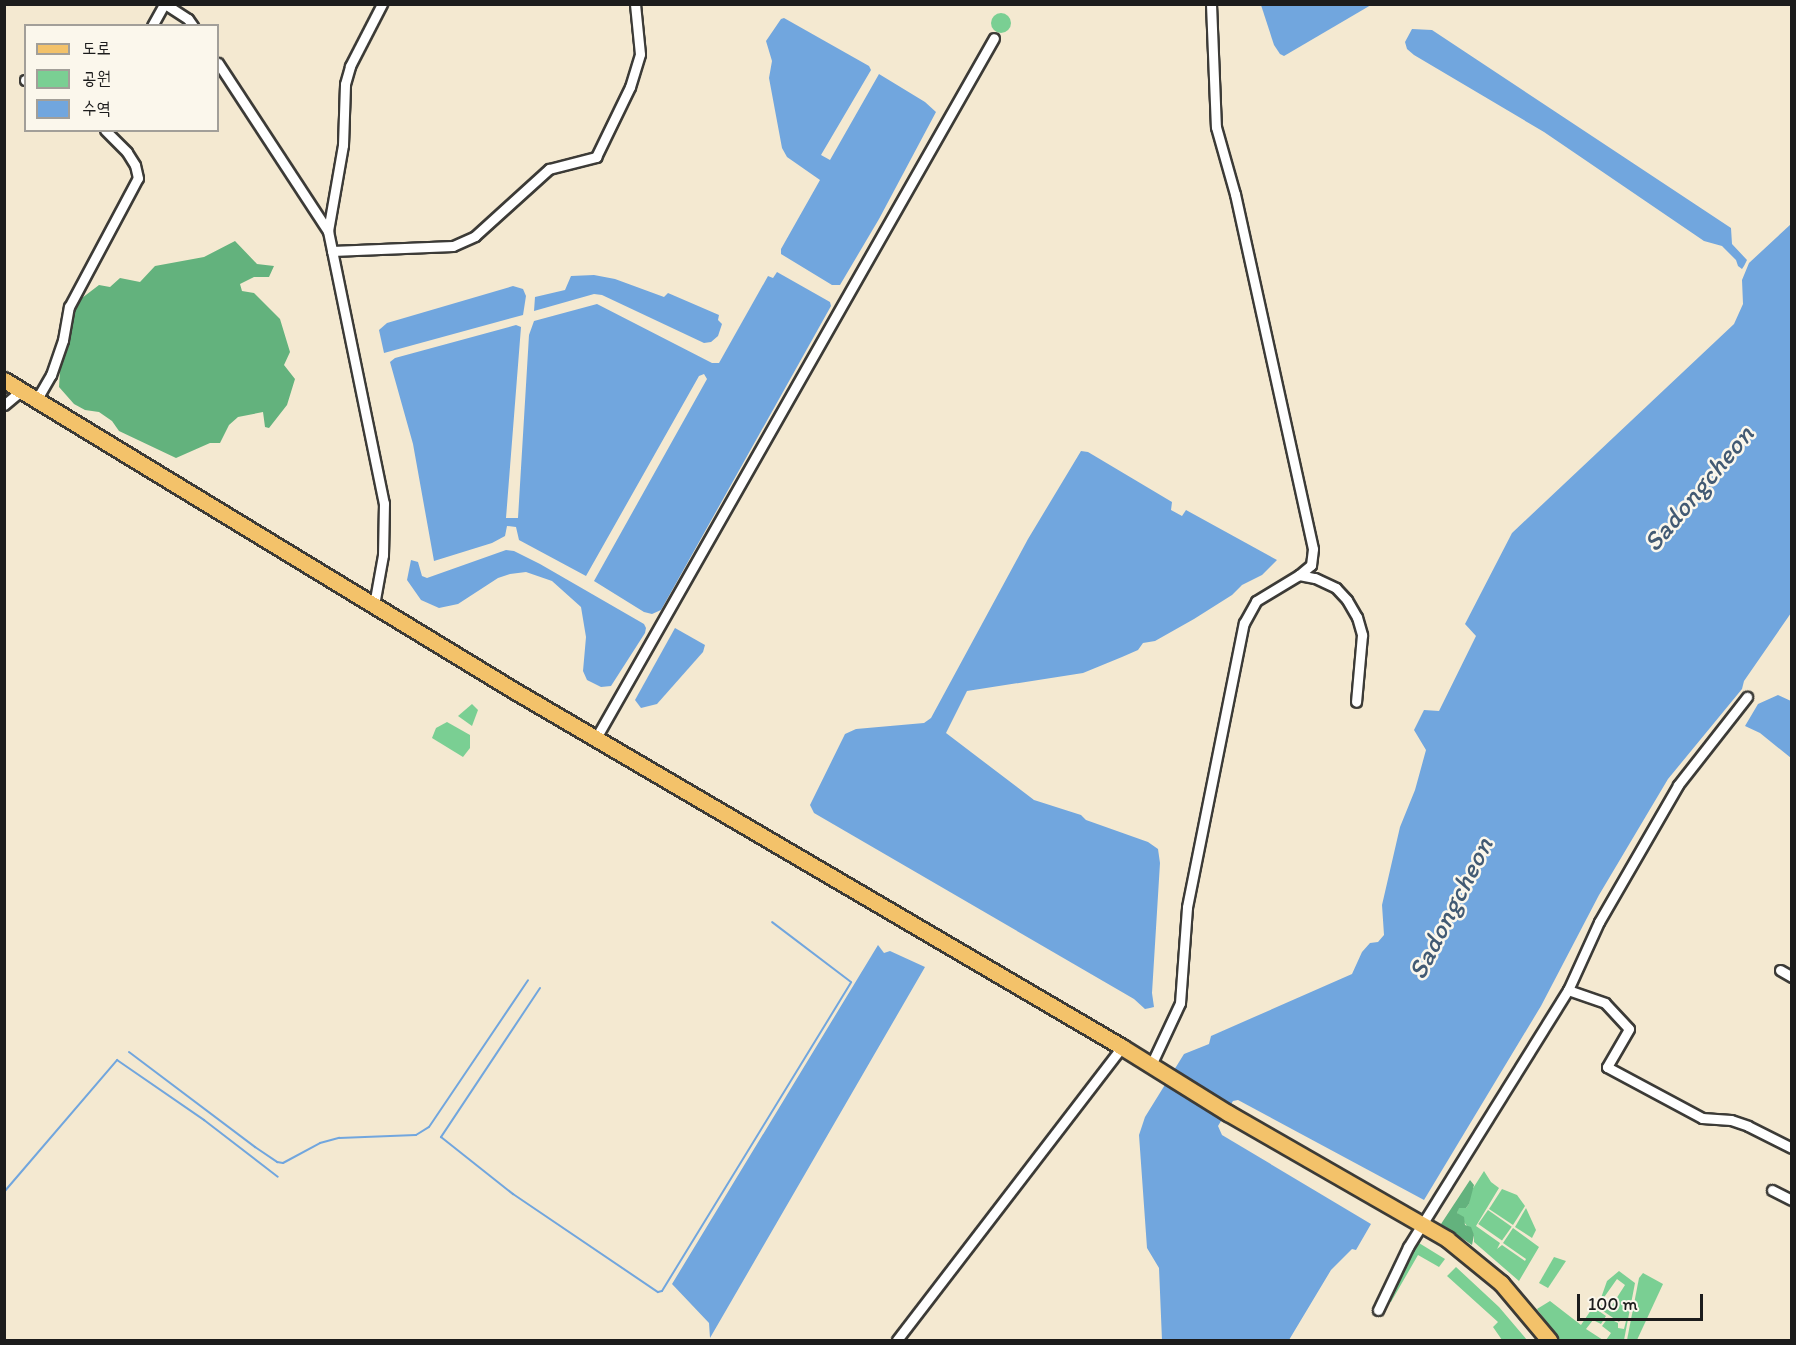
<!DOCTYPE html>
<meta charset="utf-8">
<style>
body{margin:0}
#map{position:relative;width:1796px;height:1345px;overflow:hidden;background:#f4e9d1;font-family:Itim,"Poor Story",sans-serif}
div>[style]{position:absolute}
.green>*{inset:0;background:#7acf93;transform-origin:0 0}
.round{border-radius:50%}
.forest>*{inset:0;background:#63b27d}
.water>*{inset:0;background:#71a6de}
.stream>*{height:2px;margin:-1px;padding:0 1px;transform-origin:1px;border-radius:1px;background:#71a6de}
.roads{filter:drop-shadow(2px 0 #3c3b37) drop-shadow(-2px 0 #3c3b37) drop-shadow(0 2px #3c3b37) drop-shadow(0 -2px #3c3b37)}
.minor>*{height:9px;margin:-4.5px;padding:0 4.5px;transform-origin:4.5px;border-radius:4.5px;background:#fff}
.primary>*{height:15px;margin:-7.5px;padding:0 7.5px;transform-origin:7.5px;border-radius:7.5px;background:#f3c26a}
span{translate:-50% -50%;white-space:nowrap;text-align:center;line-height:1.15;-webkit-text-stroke:5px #fbf7ec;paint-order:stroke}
.water-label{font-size:27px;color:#425a73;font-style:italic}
.frame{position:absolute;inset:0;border:6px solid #1c1c1c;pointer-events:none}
.legend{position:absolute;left:24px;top:24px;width:195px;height:108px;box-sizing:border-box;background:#fbf7ec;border:2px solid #a29f99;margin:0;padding:8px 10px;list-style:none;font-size:18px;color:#1c1c1c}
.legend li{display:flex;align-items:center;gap:12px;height:30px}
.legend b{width:30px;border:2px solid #a29f99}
.scale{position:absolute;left:1577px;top:1294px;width:126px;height:27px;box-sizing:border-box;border:3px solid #1c1c1c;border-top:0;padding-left:8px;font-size:18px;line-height:21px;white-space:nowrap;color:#1c1c1c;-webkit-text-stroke:4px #fbf7ec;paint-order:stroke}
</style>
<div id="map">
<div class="green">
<div class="round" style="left:991px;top:13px;width:20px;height:20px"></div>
<div style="clip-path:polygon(472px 704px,478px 710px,472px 726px,458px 716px)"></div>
<div style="clip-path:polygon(447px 722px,470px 735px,470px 748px,463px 757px,432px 738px,436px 728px)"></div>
<div style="clip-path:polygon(1484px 1171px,1491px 1182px,1499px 1188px,1476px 1226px,1500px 1243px,1497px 1249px,1502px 1245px,1525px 1261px,1526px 1259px,1503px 1243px,1513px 1228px,1539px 1247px,1519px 1281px,1474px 1242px,1474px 1235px,1457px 1213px,1458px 1208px,1466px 1208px,1469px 1204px,1470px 1193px)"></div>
<div style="clip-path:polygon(1502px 1189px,1517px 1195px,1525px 1206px,1513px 1225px,1489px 1209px)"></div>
<div style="clip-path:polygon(1526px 1208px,1536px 1230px,1532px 1238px,1515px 1227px)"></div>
<div style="left:1488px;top:1210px;width:29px;height:17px;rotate:35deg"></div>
<div style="clip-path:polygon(1419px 1243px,1445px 1259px,1439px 1267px,1418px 1255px,1391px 1302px,1388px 1301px,1413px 1245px)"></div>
<div style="clip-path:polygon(1554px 1257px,1566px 1261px,1548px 1288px,1539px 1283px)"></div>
<div style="clip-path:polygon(1456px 1267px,1499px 1307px,1527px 1340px,1502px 1340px,1493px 1327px,1498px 1322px,1447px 1276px)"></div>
<div style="clip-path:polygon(1619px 1271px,1635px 1283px,1624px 1340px,1606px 1340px,1611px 1333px,1602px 1326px,1608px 1318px,1618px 1323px,1618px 1328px,1624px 1329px,1626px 1321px,1621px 1319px,1619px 1322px,1603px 1311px,1604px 1308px,1609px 1310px,1625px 1285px,1617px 1279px,1600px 1303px,1603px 1307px,1601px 1310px,1594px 1306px,1601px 1298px,1607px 1281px)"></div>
<div style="clip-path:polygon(1643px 1273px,1663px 1284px,1637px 1340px,1627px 1340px,1639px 1278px)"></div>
<div style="clip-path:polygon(1550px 1301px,1581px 1325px,1593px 1307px,1606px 1316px,1601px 1324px,1593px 1320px,1586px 1329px,1603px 1340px,1559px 1339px,1537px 1309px)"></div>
</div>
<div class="forest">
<div style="clip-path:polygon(235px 241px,257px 264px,274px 266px,269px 277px,254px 277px,240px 284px,242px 291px,254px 293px,280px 319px,290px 352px,284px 365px,295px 379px,287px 405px,269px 428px,265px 427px,263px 412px,238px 417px,229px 425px,220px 443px,210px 443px,176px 458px,119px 431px,112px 421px,99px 412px,85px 410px,74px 404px,59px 387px,60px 371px,72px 313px,82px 298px,99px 285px,110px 287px,120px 278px,140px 282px,155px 266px,204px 257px)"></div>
<div style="clip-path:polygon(1470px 1180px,1474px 1185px,1469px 1204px,1466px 1208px,1459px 1208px,1457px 1213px,1464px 1217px,1465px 1225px,1471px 1227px,1474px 1235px,1472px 1245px,1441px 1224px)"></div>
</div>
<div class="water">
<div style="clip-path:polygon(1261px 5px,1261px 4px,1371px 5px,1284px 56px,1280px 54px,1274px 45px)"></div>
<div style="clip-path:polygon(784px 18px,869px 66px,871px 70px,821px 155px,830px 160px,879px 74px,925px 102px,936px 112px,879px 219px,840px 285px,832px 285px,781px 254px,781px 249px,820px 180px,787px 157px,782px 148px,769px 78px,772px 61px,766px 41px,781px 19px)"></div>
<div style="clip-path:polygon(1412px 29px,1432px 30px,1731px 228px,1732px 244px,1747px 260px,1744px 266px,1742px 269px,1738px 266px,1736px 260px,1722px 246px,1704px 241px,1544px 132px,1414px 55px,1407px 49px,1405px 42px)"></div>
<div style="clip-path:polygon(1791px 224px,1791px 613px,1744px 681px,1742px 689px,1668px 779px,1599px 895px,1541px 1006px,1424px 1200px,1238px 1100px,1233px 1101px,1218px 1126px,1222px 1135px,1371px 1224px,1356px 1250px,1352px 1249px,1331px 1270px,1289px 1340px,1162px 1340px,1159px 1268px,1147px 1248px,1139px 1135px,1145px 1117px,1184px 1054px,1209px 1044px,1211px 1036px,1352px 974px,1362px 952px,1370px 943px,1378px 942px,1384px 935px,1382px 905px,1400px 827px,1415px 790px,1426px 750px,1414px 730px,1424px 710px,1439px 711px,1476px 636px,1465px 624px,1512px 533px,1734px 324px,1743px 304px,1742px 280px,1749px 263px)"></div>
<div style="clip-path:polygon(777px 272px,830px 302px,831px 306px,661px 610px,652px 614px,644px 612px,594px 581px,707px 379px,704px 374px,699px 376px,586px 576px,519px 540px,516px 527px,507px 526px,505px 536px,492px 543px,434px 561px,413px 444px,390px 362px,395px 358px,516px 325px,521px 327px,506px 518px,518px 518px,529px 335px,534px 321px,597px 304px,712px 363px,719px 363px,768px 276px,773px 278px)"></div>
<div style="clip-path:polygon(594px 275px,615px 279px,664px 297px,668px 293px,719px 315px,718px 320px,722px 324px,718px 336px,711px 342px,704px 343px,602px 295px,594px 294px,534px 311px,535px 297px,565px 290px,571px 276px)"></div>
<div style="clip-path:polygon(513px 286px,523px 289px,526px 296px,523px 315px,384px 353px,379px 330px,387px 323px)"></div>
<div style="clip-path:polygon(1081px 451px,1088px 452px,1172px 502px,1171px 510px,1182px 516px,1186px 510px,1277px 560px,1262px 575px,1242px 585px,1232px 595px,1194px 619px,1155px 641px,1143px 643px,1138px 650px,1122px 657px,1083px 673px,967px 691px,946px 733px,1034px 800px,1081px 815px,1086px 820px,1148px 842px,1158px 849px,1160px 863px,1152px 993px,1154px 1007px,1150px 1008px,1145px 1009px,1134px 999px,814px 813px,810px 805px,845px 734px,856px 729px,924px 723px,931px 718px,1028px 539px)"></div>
<div style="clip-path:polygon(506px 550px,514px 551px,540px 564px,644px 624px,646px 628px,645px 633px,611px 686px,601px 687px,587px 680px,583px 671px,586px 637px,581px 607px,552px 581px,526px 572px,510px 574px,498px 578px,458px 604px,439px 608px,421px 600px,407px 580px,411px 560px,418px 562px,422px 576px,427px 578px)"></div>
<div style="clip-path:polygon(675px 628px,705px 645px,703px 652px,657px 704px,641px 708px,635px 700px)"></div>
<div style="clip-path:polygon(1778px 695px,1791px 701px,1791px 758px,1760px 733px,1745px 726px,1758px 704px)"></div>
<div style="clip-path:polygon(878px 945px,884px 953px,890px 951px,925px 967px,710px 1338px,709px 1323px,672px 1284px)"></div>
</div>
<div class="stream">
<div style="left:540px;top:988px;width:179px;rotate:123.6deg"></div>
<div style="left:441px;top:1137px;width:92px;rotate:38.4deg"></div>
<div style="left:513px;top:1194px;width:175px;rotate:34.1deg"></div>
<div style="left:658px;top:1292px;width:4px;rotate:-14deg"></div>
<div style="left:662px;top:1291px;width:362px;rotate:-58.5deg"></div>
<div style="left:851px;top:982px;width:99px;rotate:-142.8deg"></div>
<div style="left:129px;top:1052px;width:158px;rotate:37deg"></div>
<div style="left:255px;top:1147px;width:27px;rotate:34deg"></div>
<div style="left:277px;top:1162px;width:6px;rotate:9deg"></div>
<div style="left:283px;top:1163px;width:42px;rotate:-28.4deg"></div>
<div style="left:320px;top:1143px;width:20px;rotate:-15deg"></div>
<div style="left:339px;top:1138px;width:77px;rotate:-2.2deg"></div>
<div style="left:416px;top:1135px;width:15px;rotate:-32deg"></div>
<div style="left:429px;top:1127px;width:177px;rotate:-56deg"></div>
<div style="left:4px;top:1192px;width:174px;rotate:-49.4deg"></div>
<div style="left:117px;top:1060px;width:106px;rotate:34.6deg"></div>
<div style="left:204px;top:1120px;width:93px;rotate:37.6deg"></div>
</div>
<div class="roads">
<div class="minor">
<div style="left:165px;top:4px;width:27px;rotate:33deg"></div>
<div style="left:188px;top:19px;width:9px;rotate:54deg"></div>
<div style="left:1211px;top:4px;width:123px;rotate:87.7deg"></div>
<div style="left:1216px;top:127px;width:70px;rotate:74.2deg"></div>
<div style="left:1235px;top:194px;width:363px;rotate:77.6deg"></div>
<div style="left:1313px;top:549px;width:16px;rotate:97deg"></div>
<div style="left:1311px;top:565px;width:16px;rotate:140deg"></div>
<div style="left:152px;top:26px;width:25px;rotate:-61deg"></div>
<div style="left:218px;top:63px;width:201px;rotate:56.8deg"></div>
<div style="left:328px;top:231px;width:278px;rotate:78.4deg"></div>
<div style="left:384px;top:503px;width:52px;rotate:91.1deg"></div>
<div style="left:383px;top:555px;width:51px;rotate:100.2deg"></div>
<div style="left:25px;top:80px;width:1px"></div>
<div style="left:328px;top:231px;width:87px;rotate:-80.1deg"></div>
<div style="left:343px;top:145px;width:61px;rotate:-88.1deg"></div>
<div style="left:345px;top:84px;width:19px;rotate:-74deg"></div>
<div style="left:350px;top:66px;width:70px;rotate:-62.7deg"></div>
<div style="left:332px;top:251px;width:121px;rotate:-2.4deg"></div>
<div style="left:453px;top:246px;width:24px;rotate:-24deg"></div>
<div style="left:475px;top:236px;width:100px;rotate:-42.2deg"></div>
<div style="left:549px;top:169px;width:49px;rotate:-14.3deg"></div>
<div style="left:596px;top:157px;width:78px;rotate:-64.1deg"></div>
<div style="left:630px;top:87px;width:34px;rotate:-73deg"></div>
<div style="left:640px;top:54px;width:50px;rotate:-95.7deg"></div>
<div style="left:37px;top:399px;width:28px;rotate:-60deg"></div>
<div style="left:51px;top:375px;width:37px;rotate:-71deg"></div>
<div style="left:63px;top:340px;width:34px;rotate:-80deg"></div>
<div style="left:69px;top:307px;width:146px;rotate:-61.9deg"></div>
<div style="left:138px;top:178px;width:13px;rotate:-103deg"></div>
<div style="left:135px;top:165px;width:15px;rotate:-122deg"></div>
<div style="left:127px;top:152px;width:31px;rotate:-135deg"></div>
<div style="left:4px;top:405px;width:23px;rotate:-40deg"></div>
<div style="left:596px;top:738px;width:805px;rotate:-60.38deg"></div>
<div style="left:1780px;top:970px;width:14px;rotate:30deg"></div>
<div style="left:1568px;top:990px;width:39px;rotate:19deg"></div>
<div style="left:1605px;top:1003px;width:35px;rotate:47deg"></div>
<div style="left:1629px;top:1029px;width:44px;rotate:120.1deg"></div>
<div style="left:1607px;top:1067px;width:108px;rotate:28.2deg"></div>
<div style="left:1702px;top:1118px;width:29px;rotate:4deg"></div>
<div style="left:1731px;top:1120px;width:18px;rotate:19deg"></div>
<div style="left:1748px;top:1126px;width:49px;rotate:26.6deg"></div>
<div style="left:1151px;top:1065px;width:68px;rotate:-64.9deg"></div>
<div style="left:1180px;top:1003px;width:96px;rotate:-85.8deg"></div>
<div style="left:1187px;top:907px;width:290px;rotate:-78.7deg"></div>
<div style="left:1244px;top:623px;width:25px;rotate:-61deg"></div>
<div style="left:1256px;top:601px;width:50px;rotate:-31.2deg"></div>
<div style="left:1299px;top:575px;width:16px;rotate:11deg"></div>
<div style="left:1315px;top:578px;width:23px;rotate:25deg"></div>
<div style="left:1336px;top:588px;width:16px;rotate:47deg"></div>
<div style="left:1347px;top:600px;width:20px;rotate:60deg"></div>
<div style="left:1357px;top:617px;width:19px;rotate:74deg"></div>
<div style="left:1362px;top:635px;width:67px;rotate:95.1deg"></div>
<div style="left:1772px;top:1190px;width:22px;rotate:27deg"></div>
<div style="left:1378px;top:1310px;width:70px;rotate:-64.5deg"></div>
<div style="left:1408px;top:1247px;width:303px;rotate:-58.1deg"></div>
<div style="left:1568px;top:990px;width:75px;rotate:-65.5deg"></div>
<div style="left:1599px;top:922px;width:158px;rotate:-60deg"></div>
<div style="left:1678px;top:785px;width:112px;rotate:-51.9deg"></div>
<div style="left:897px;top:1340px;width:369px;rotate:-52.5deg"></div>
</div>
<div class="primary">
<div style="left:4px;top:380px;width:598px;rotate:31.33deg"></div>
<div style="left:515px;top:691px;width:704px;rotate:30.39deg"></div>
<div style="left:1122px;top:1047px;width:125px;rotate:31.9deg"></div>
<div style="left:1228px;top:1113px;width:253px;rotate:29.9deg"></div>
<div style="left:1447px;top:1239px;width:70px;rotate:39.2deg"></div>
<div style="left:1501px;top:1283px;width:75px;rotate:49.9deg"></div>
</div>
</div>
<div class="water-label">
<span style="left:1698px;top:488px;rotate:-50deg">Sadongcheon</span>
<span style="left:1450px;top:908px;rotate:-63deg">Sadongcheon</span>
</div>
<div class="frame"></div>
<ul class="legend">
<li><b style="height:8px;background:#f3c26a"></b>도로</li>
<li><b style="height:16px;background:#7acf93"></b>공원</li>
<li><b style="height:16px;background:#71a6de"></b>수역</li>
</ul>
<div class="scale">100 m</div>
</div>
